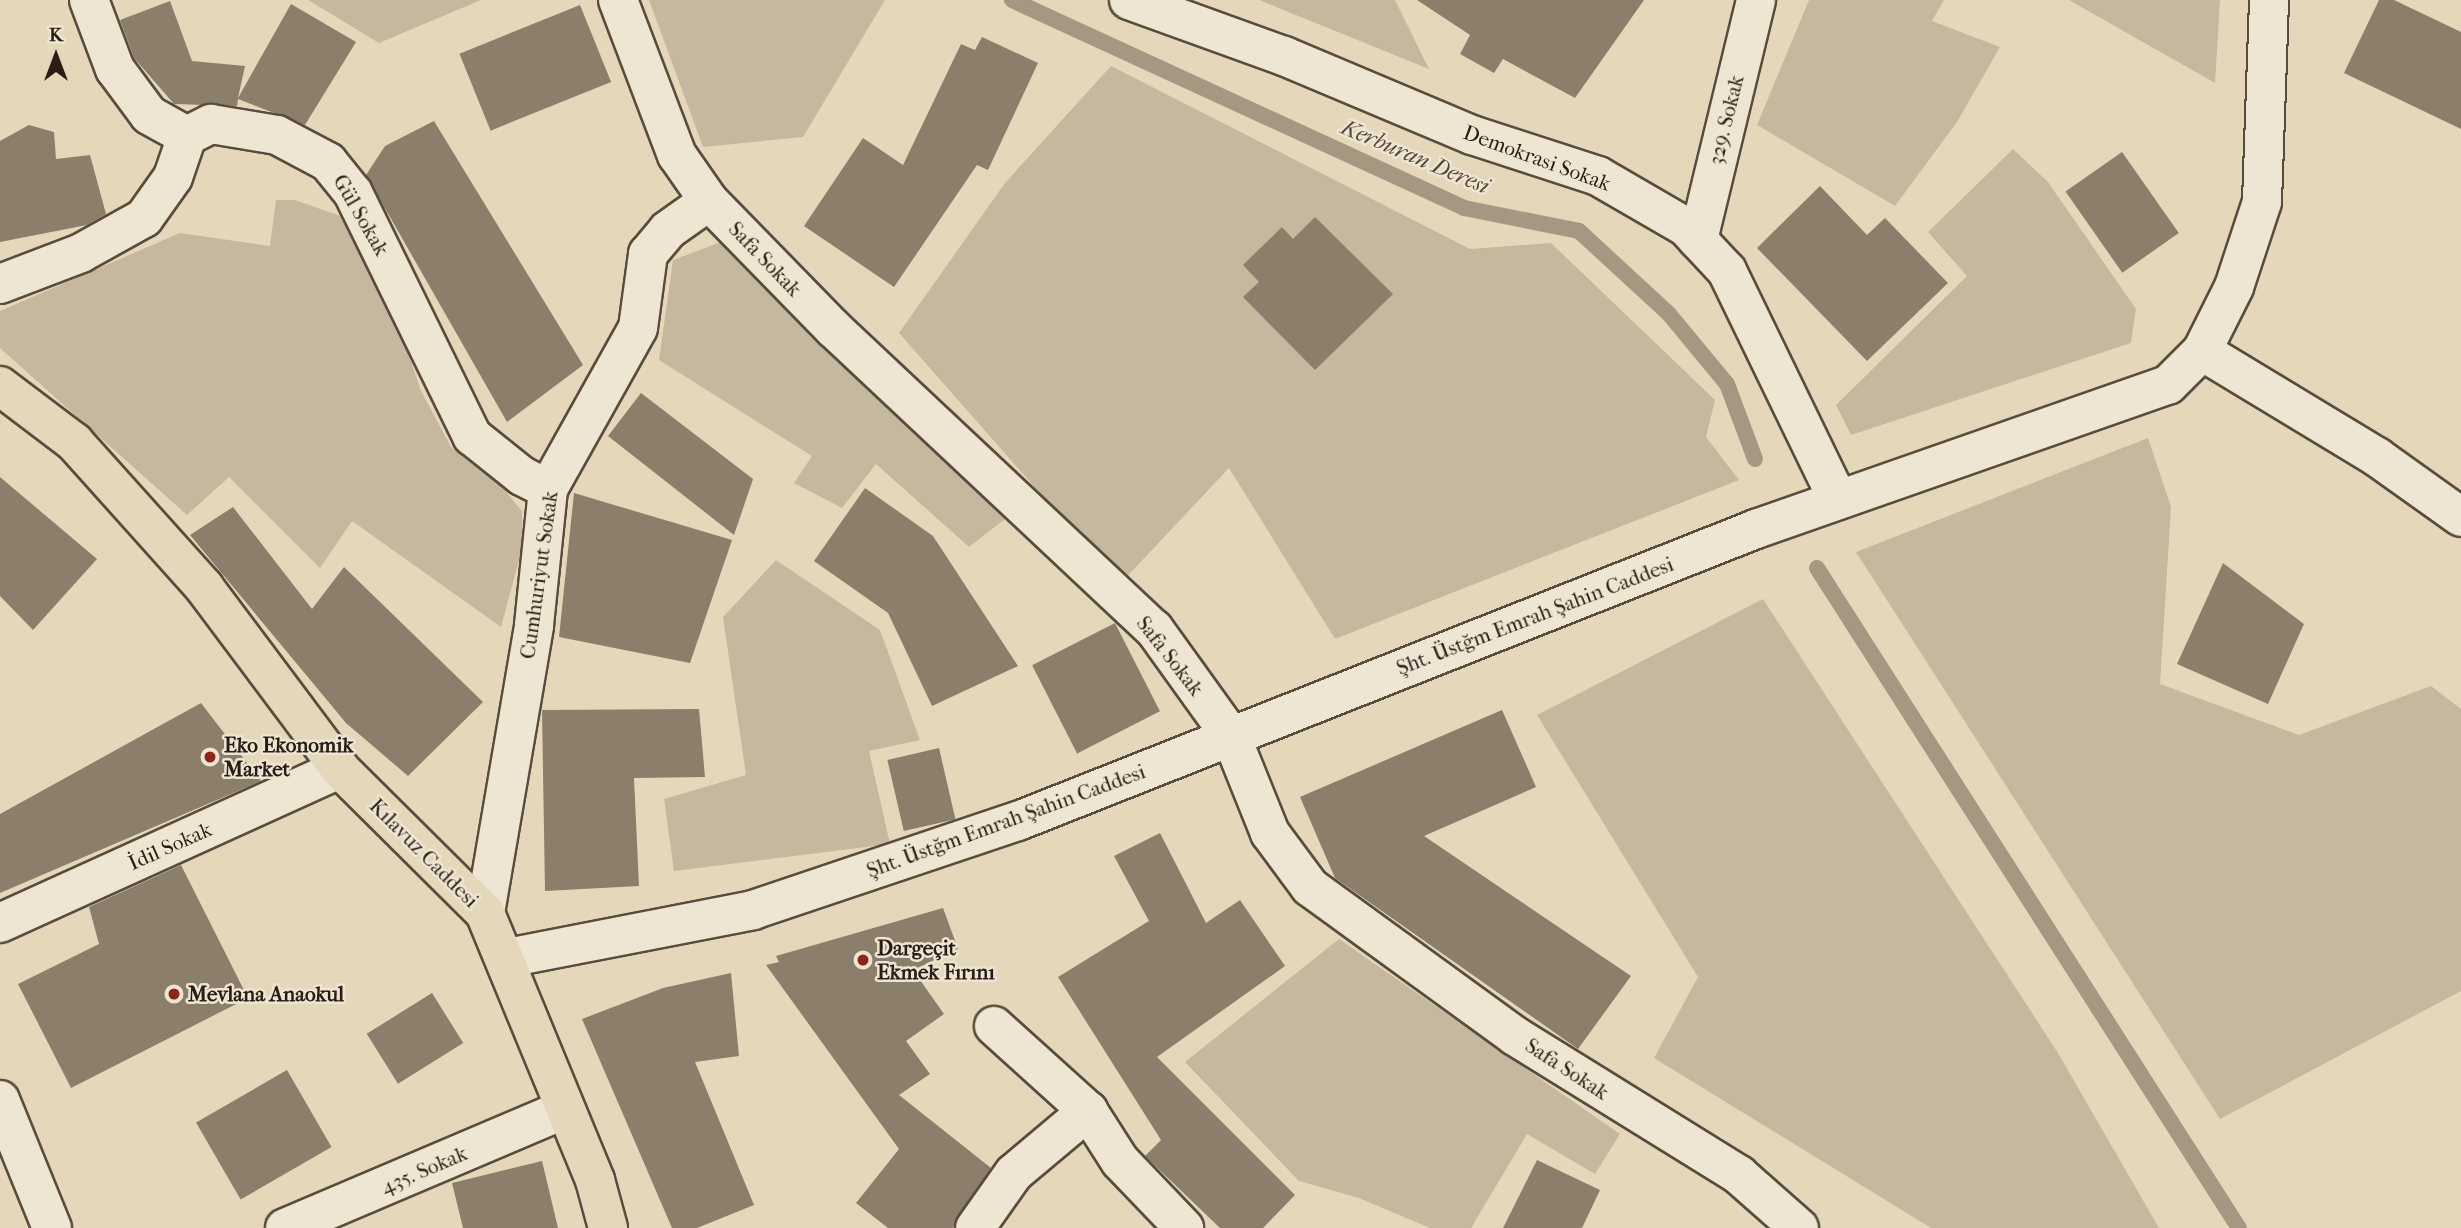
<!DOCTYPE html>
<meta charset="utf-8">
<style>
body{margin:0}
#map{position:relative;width:2461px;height:1228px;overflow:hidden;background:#e5d8ba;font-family:"IM FELL French Canon",serif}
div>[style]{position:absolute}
.green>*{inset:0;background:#c5b89e}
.stream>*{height:16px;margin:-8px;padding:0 8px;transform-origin:8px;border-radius:8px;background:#a59882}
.building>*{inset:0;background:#8b7e6b;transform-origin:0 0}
.roads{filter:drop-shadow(2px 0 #594c3e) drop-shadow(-2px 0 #594c3e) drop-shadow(0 2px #594c3e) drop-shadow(0 -2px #594c3e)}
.minor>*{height:38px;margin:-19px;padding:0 19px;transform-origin:19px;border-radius:19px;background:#eee6d2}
.major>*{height:38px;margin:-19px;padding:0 19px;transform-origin:19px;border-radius:19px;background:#e5d8ba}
.dots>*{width:19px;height:19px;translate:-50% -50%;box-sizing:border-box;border:4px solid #eee6d2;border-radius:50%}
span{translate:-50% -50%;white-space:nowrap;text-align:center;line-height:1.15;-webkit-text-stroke:5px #eee6d2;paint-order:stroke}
.street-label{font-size:21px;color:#2a1d15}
.poi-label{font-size:21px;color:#2a1d15;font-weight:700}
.left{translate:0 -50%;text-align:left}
.water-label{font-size:23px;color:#55483b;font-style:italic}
.north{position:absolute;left:21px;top:21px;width:70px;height:70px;-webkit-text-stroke:5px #eee6d2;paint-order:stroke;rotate:0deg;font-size:19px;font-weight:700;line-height:28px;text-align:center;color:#2a1d15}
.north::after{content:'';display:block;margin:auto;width:24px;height:32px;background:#2a1d15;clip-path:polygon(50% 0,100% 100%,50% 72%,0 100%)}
</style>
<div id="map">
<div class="green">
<div style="clip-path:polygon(308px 0,481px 0,379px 43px)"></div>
<div style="clip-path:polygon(649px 0,885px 0,803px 137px,703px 147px)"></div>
<div style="clip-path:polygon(1259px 0,1395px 0,1429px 69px)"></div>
<div style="clip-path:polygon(1809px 0,1944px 0,1932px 21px,2000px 47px,1957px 122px,1895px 206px,1757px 125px)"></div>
<div style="clip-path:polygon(2069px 0,2220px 0,2215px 83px)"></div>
<div style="clip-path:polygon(1111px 66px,1470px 249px,1551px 243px,1715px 400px,1706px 437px,1739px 480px,1335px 639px,1229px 468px,1120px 584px,899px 333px,1005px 183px)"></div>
<div style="clip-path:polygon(2013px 149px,2048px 182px,2136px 309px,2131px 343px,1851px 435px,1836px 405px,1967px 276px,1928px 232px)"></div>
<div style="clip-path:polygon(276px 200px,295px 200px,346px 218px,394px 310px,421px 391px,451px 447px,496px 480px,522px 511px,522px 549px,501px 627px,352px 521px,320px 568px,229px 477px,187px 515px,0 348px,0 311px,180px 233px,270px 246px)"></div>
<div style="clip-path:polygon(729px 239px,1005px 519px,969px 547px,876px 464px,842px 508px,794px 483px,812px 456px,659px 360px,673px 260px)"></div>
<div style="clip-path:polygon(2148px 438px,2171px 507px,2160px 684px,2299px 735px,2431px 686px,2461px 709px,2461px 991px,2220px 1119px,1856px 552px)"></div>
<div style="clip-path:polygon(776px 560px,880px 630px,920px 740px,869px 751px,890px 844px,674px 871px,664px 799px,746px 775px,723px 617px)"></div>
<div style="clip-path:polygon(1763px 599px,2058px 1053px,2159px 1228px,1931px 1228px,1654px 1058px,1698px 977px,1537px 715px)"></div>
<div style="clip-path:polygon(1339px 939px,1620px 1134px,1595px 1174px,1527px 1134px,1471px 1228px,1430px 1228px,1359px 1198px,1299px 1181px,1185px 1062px)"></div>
</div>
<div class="stream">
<div style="left:1012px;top:0;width:498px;rotate:24.7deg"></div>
<div style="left:1464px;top:208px;width:117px;rotate:11.3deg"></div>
<div style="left:1579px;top:231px;width:122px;rotate:42.7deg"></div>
<div style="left:1669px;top:314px;width:91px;rotate:50.4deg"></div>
<div style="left:1727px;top:384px;width:80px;rotate:69.5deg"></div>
<div style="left:1817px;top:568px;width:783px;rotate:57.41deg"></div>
</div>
<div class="building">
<div style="clip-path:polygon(1417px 0,1644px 0,1575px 98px,1503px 59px,1494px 73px,1460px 54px,1470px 35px)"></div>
<div style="clip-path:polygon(2379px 0,2394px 0,2461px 32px,2461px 129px,2344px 73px)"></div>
<div style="clip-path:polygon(170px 1px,192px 61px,245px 66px,238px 98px,291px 4px,356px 42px,305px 125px,238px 99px,237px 106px,174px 104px,134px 58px,120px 20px)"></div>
<div style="left:580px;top:5px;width:83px;height:130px;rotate:68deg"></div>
<div style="clip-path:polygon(982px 37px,1038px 63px,988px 170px,977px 165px,894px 287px,804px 226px,863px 138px,903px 165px,961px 44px,975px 50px)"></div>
<div style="clip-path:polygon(434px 121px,583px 365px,507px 422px,366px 175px,385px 146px)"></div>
<div style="clip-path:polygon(29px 125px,54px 132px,56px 159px,90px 155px,106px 214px,87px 225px,0 242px,0 141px)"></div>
<div style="left:2122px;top:152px;width:99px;height:69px;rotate:55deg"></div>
<div style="clip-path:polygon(1820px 186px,1867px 235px,1885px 218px,1948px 283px,1867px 361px,1757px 248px)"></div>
<div style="clip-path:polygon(1315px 217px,1393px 294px,1315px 370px,1243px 297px,1259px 282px,1243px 265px,1282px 227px,1293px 239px)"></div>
<div style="clip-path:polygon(641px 393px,753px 479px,734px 535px,608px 436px)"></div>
<div style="clip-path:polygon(0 477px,97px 559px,33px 630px,0 596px)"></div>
<div style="clip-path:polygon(865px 488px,933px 536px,1018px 666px,932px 706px,888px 613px,814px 561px)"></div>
<div style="clip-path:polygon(574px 493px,732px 540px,690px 663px,559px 637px)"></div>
<div style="clip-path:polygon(233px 507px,312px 609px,344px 567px,483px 702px,408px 776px,346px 723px,190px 535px)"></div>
<div style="clip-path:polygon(2223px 563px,2304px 624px,2268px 704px,2177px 664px)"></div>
<div style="left:1115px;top:623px;width:99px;height:93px;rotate:63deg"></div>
<div style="clip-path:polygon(201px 703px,261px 781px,0 893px,0 814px)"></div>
<div style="clip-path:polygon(699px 709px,705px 777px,634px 778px,639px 886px,545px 891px,542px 710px)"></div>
<div style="clip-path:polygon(1502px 710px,1536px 787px,1424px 836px,1631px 976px,1578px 1049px,1335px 878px,1300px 797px)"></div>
<div style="left:939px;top:748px;width:73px;height:53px;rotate:77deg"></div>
<div style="clip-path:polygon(1160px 833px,1206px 923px,1240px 900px,1285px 966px,1157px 1057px,1295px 1195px,1263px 1228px,1220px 1228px,1145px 1156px,1161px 1140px,1058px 977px,1149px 921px,1114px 856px)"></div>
<div style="clip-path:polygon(181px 865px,248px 998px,71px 1088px,18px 984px,99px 944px,89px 907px)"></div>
<div style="clip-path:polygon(943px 908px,958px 949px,913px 970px,944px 1014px,906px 1041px,930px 1074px,899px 1095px,991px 1168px,953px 1228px,888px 1228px,856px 1203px,899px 1149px,766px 965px,779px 962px,776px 956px)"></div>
<div style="clip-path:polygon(731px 973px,739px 1056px,695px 1062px,754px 1205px,697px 1228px,672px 1228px,582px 1019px,663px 988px)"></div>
<div style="left:432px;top:993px;width:59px;height:77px;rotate:58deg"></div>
<div style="left:287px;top:1070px;width:89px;height:105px;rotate:60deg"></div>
<div style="clip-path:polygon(1537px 1160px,1600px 1190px,1582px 1228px,1503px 1228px)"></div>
<div style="clip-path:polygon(542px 1161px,558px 1228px,463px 1228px,452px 1183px)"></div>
</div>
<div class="roads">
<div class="minor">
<div style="left:89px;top:0;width:74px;rotate:69.4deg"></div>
<div style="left:115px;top:69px;width:57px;rotate:53.5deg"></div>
<div style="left:149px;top:115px;width:43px;rotate:28.9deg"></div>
<div style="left:618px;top:0;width:166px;rotate:69.2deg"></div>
<div style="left:677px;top:155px;width:56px;rotate:55.2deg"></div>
<div style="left:709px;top:201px;width:179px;rotate:45.7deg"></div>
<div style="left:834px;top:329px;width:439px;rotate:43.2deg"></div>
<div style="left:1154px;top:629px;width:132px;rotate:54.3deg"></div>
<div style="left:1231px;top:736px;width:105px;rotate:68.1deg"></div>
<div style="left:1270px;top:833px;width:67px;rotate:53.5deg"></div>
<div style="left:1310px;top:887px;width:253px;rotate:36deg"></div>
<div style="left:1515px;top:1036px;width:264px;rotate:31.8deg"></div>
<div style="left:1739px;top:1175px;width:80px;rotate:41.5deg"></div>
<div style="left:1129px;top:0;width:165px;rotate:19.9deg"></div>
<div style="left:1284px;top:56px;width:204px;rotate:22.8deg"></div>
<div style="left:1472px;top:135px;width:133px;rotate:18deg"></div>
<div style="left:1598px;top:176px;width:102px;rotate:30.1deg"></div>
<div style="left:1686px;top:227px;width:60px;rotate:47deg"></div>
<div style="left:1727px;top:271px;width:254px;rotate:64.1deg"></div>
<div style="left:1698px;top:240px;width:247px;rotate:-76.4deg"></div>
<div style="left:0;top:284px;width:87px;rotate:-20.9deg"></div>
<div style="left:81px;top:253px;width:72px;rotate:-29.1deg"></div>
<div style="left:144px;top:218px;width:50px;rotate:-54.7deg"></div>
<div style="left:173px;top:177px;width:43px;rotate:-71.1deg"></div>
<div style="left:187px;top:136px;width:27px;rotate:-27deg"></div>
<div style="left:211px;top:124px;width:67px;rotate:9.5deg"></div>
<div style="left:277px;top:135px;width:58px;rotate:27.9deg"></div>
<div style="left:328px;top:162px;width:40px;rotate:51deg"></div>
<div style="left:353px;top:193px;width:271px;rotate:63.9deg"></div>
<div style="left:472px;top:436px;width:64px;rotate:38.7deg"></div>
<div style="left:522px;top:476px;width:29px;rotate:27deg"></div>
<div style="left:2202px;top:351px;width:205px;rotate:31.2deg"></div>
<div style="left:2377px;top:457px;width:103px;rotate:35.5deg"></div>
<div style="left:485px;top:913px;width:292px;rotate:-80.3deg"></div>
<div style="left:534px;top:625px;width:137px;rotate:-84.1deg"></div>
<div style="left:548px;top:489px;width:184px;rotate:-60.8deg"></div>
<div style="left:638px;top:328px;width:75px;rotate:-82.3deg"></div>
<div style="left:648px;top:254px;width:31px;rotate:-50deg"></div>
<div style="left:668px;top:230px;width:50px;rotate:-35.3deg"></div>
<div style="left:0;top:923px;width:373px;rotate:-24.4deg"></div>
<div style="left:507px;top:958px;width:251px;rotate:-11deg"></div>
<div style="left:753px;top:910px;width:280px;rotate:-18.6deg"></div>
<div style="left:1018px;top:821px;width:794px;rotate:-21.59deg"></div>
<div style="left:1756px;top:529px;width:436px;rotate:-19.3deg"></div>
<div style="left:2168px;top:385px;width:48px;rotate:-45deg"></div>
<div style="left:2202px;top:351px;width:72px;rotate:-63.4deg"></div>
<div style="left:2234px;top:287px;width:89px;rotate:-71.8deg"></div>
<div style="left:2262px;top:202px;width:202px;rotate:-88deg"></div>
<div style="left:994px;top:1026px;width:127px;rotate:42.1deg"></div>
<div style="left:0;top:1100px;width:138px;rotate:67.9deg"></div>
<div style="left:285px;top:1228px;width:302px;rotate:-23deg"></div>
<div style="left:975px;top:1228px;width:67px;rotate:-54.7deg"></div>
<div style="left:1014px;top:1173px;width:97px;rotate:-40deg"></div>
<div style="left:1088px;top:1111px;width:59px;rotate:57.4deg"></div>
<div style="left:1120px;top:1161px;width:93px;rotate:46.3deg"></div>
</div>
<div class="major">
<div style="left:0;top:386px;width:93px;rotate:37.1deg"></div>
<div style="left:74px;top:442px;width:195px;rotate:48.1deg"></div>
<div style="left:204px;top:587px;width:227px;rotate:53.2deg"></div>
<div style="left:340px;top:769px;width:204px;rotate:44.8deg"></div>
<div style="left:485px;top:913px;width:289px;rotate:67.6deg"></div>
<div style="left:595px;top:1180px;width:50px;rotate:74.8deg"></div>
</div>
</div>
<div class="dots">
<div style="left:210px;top:757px;background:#8f2418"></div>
<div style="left:863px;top:960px;background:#8f2418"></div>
<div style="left:174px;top:994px;background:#8f2418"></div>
</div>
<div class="street-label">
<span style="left:1726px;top:120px;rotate:-76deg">329. Sokak</span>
<span style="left:1537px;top:158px;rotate:20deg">Demokrasi Sokak</span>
<span style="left:361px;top:215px;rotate:60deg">Gül Sokak</span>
<span style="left:765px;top:259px;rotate:46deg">Safa Sokak</span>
<span style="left:539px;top:575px;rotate:-82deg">Cumhuriyut Sokak</span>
<span style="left:1535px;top:616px;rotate:-21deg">Şht. Üstğm Emrah Şahin Caddesi</span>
<span style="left:1170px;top:656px;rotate:52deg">Safa Sokak</span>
<span style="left:1006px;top:821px;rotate:-20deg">Şht. Üstğm Emrah Şahin Caddesi</span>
<span style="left:170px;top:846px;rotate:-24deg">İdil Sokak</span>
<span style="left:424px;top:853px;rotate:45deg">Kılavuz Caddesi</span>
<span style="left:1567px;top:1069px;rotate:33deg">Safa Sokak</span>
<span style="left:424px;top:1170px;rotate:-23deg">435. Sokak</span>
</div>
<div class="poi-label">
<span class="left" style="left:224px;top:757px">Eko Ekonomik<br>Market</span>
<span class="left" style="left:877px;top:960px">Dargeçit<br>Ekmek Fırını</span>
<span class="left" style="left:188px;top:994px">Mevlana Anaokul</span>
</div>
<div class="water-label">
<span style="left:1415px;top:157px;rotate:23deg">Kerburan Deresi</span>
</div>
<div class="north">K</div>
</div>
